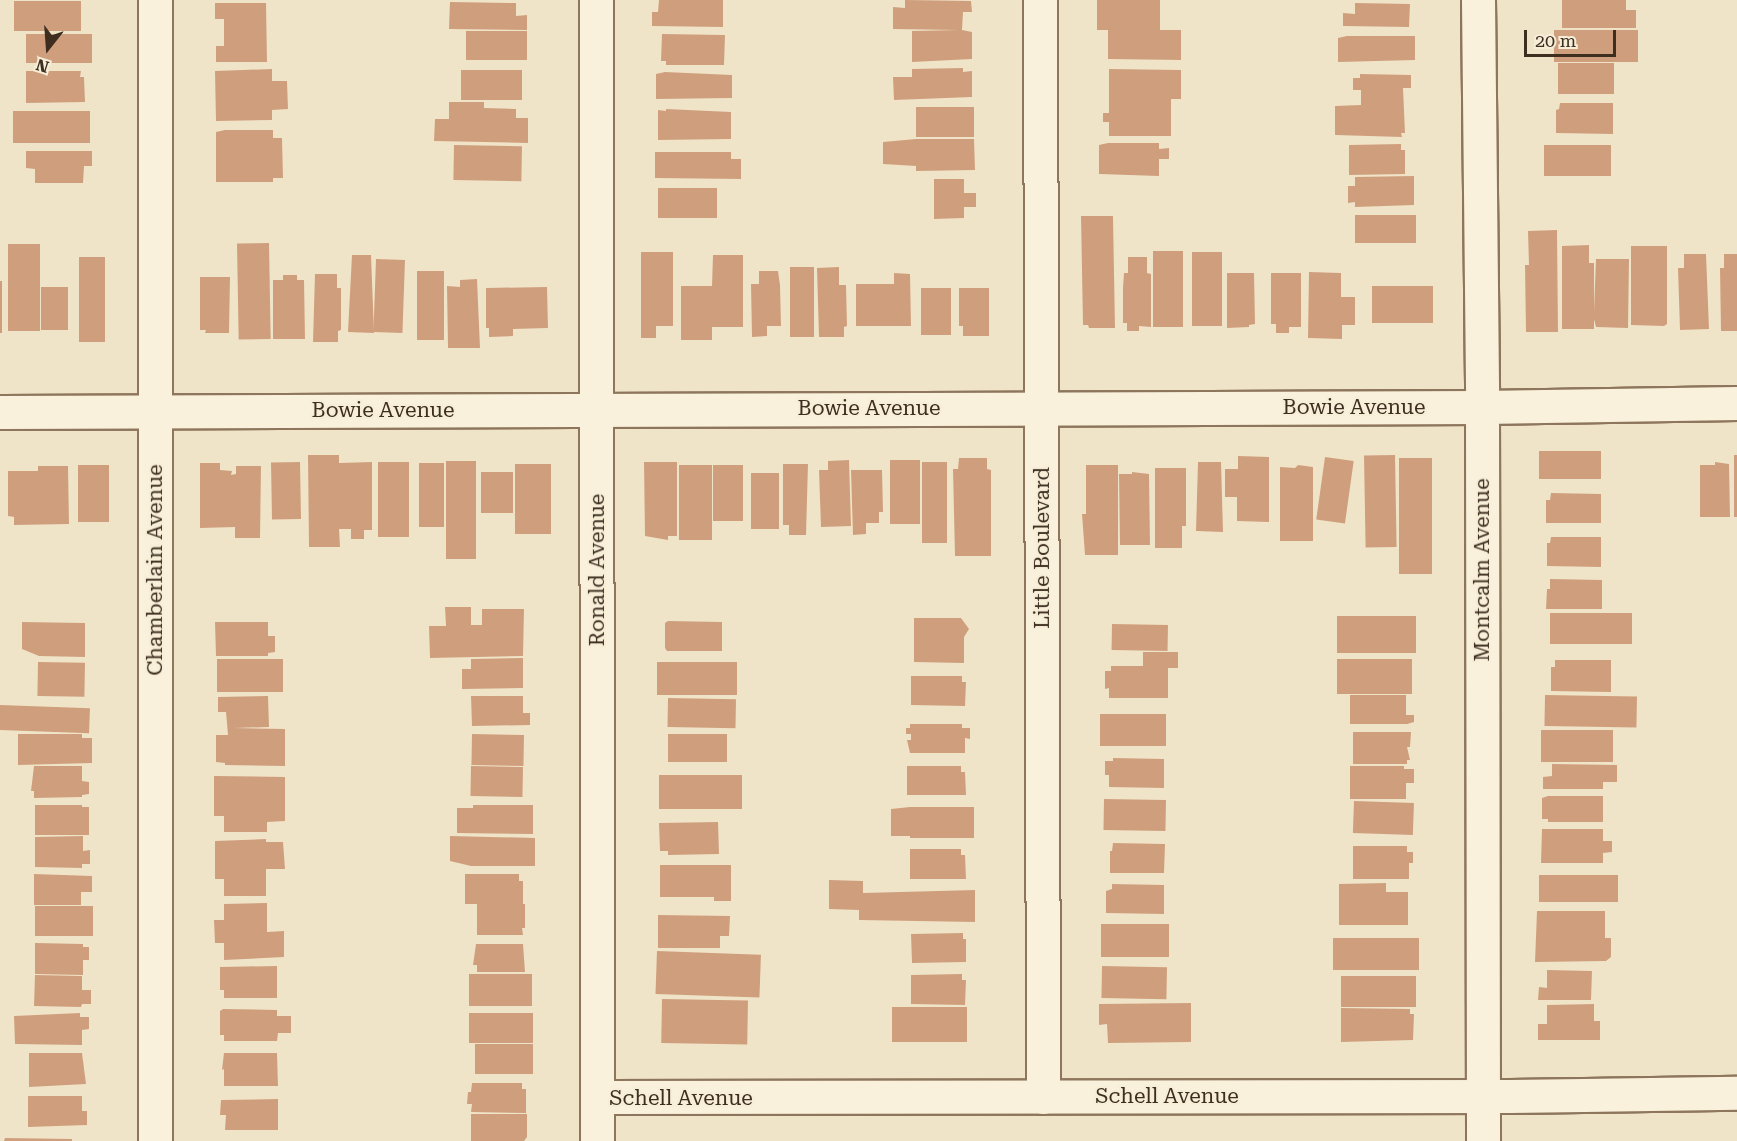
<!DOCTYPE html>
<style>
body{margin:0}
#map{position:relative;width:1737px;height:1141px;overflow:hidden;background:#f0e4c8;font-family:"Roboto Serif",serif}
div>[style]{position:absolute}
.building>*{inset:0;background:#cf9f7d;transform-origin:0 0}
.roads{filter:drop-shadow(2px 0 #8d765c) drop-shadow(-2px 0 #8d765c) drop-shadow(0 2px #8d765c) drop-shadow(0 -2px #8d765c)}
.minor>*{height:33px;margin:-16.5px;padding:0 16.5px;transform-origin:16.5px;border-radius:16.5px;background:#faf1dc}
span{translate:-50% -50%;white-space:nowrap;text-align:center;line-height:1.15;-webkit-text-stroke:4.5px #f7eed8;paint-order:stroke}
.street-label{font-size:21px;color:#3d2e20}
.north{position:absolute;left:18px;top:18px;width:60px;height:60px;-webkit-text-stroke:4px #f7eed8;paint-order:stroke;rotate:197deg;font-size:16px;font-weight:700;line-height:24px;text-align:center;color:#3d2e20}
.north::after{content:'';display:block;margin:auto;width:21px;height:27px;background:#3d2e20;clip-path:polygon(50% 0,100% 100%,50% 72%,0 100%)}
.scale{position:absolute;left:1524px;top:30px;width:92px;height:27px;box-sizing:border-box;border:3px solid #3d2e20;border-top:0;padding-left:8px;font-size:18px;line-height:21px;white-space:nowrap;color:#3d2e20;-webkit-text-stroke:4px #f7eed8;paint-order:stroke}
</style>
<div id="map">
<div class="building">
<div style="clip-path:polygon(659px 0,723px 0,723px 27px,652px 26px,652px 12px,658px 12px)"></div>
<div style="clip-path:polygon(905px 0,971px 1px,972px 12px,963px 12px,962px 30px,972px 32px,972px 59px,912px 62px,912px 31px,958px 30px,893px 29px,893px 7px,905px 8px)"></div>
<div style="clip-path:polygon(1097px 0,1160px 0,1160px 30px,1181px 30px,1181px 60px,1108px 59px,1108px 30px,1097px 30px)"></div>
<div style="clip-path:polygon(1562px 0,1626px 0,1626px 10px,1636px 10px,1636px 28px,1562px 28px)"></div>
<div style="left:14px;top:1px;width:67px;height:30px"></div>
<div style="clip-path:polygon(450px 2px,516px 3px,516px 16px,527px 15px,527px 30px,449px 29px)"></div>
<div style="clip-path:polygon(215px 3px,266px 3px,267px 62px,216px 62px,216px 46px,224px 46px,224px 19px,215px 19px)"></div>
<div style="clip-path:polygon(1355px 3px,1410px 4px,1409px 27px,1343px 26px,1343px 13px,1355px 14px)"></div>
<div style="left:1554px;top:30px;width:84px;height:32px"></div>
<div style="left:527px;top:31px;width:29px;height:61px;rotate:90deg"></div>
<div style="left:26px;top:34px;width:66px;height:29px"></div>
<div style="clip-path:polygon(662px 34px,725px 35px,724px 65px,666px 65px,666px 61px,661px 61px)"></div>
<div style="clip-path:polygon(1347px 36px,1415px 36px,1415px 60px,1338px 62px,1338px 38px)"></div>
<div style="left:1614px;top:63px;width:31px;height:56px;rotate:90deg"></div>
<div style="clip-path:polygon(963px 68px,963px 72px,972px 71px,972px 97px,894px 100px,893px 77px,912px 77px,912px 69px)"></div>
<div style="clip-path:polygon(272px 69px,272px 81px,287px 81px,288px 109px,272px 110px,272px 120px,216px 121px,215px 71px)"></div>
<div style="clip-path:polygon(1109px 69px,1181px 70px,1181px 99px,1171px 99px,1171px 136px,1109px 136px,1109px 122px,1103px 122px,1103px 113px,1109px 113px)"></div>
<div style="left:461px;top:70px;width:61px;height:30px"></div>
<div style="clip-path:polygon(26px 71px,81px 71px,80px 77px,84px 77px,85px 102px,26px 103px)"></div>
<div style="clip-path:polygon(665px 72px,732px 75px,732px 98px,656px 99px,656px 74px)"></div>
<div style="clip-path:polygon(1360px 74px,1411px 75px,1411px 88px,1403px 88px,1405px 133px,1401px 133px,1402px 137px,1335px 135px,1335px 106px,1361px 105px,1361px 90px,1353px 90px,1353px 78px,1360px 78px)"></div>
<div style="clip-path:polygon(449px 102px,484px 102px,484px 108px,516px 109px,516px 118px,528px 118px,528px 143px,434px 141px,435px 119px,449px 119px)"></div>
<div style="clip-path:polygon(1560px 103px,1613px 103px,1613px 134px,1556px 133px,1556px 110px,1559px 109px)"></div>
<div style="left:916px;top:107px;width:58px;height:30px"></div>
<div style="clip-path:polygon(666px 109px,731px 112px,731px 139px,658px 140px,658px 110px,666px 111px)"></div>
<div style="left:13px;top:111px;width:77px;height:32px"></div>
<div style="clip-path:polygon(225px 130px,273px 130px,273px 138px,282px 138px,283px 178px,273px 178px,273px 182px,216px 182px,216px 132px)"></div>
<div style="clip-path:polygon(916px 139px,974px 139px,975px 170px,916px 171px,916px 166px,883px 164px,883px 142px)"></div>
<div style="clip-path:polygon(1108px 143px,1159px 143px,1159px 149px,1169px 148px,1169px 159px,1159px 159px,1159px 176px,1099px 174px,1099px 145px)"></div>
<div style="clip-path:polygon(1401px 144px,1401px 150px,1405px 150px,1405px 174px,1349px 175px,1349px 145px)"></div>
<div style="left:454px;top:145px;width:68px;height:35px;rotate:1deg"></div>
<div style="left:1544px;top:145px;width:67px;height:31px"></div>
<div style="clip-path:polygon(26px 151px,92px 151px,92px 166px,84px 166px,83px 183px,35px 183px,35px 169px,26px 168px)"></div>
<div style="clip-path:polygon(655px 152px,731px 152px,731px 159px,741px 159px,741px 179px,655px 178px)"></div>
<div style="clip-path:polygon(1414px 176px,1414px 205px,1355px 207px,1355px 202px,1348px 203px,1348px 186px,1355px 186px,1355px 177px)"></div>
<div style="clip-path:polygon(934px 179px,964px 179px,964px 193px,976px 193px,976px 207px,964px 207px,964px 218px,934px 219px)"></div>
<div style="left:658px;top:188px;width:59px;height:30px"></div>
<div style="left:1355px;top:215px;width:61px;height:28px"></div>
<div style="clip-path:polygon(1081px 216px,1113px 216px,1115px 328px,1089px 328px,1088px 325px,1083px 325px)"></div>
<div style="clip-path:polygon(1557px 230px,1558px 332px,1526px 332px,1525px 265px,1529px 265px,1528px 231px)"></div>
<div style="left:269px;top:243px;width:96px;height:32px;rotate:89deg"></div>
<div style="left:8px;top:244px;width:32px;height:87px"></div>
<div style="clip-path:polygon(1589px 245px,1589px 263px,1594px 263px,1594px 312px,1596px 259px,1629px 259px,1628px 328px,1596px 327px,1594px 319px,1594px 329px,1562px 329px,1562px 246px)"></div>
<div style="clip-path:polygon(1631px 246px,1667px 246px,1667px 324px,1664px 326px,1631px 325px)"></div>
<div style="left:1153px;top:251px;width:30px;height:76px"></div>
<div style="clip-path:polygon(641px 252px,673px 252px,673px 326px,656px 326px,656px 338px,641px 338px)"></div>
<div style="left:1192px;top:252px;width:30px;height:74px"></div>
<div style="clip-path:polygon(1684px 254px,1706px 254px,1709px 329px,1680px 330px,1678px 268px,1684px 268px)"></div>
<div style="clip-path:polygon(1724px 254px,1737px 254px,1737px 331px,1721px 331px,1720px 268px,1724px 268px)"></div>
<div style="clip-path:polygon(352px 255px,371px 255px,374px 333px,348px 332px)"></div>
<div style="clip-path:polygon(713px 255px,743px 255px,743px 327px,712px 327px,712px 340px,681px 340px,681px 286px,712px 286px)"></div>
<div style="left:79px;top:257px;width:26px;height:85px"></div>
<div style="clip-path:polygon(1128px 257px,1147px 257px,1147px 273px,1151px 274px,1151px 327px,1139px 326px,1139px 331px,1127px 331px,1127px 323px,1123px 323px,1123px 288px,1124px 273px,1128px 273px)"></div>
<div style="left:376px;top:259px;width:29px;height:73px;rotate:2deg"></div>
<div style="left:790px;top:267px;width:24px;height:70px"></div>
<div style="clip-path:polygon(839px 267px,839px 285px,846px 285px,847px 326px,844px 327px,844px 337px,819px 337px,817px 268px)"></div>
<div style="left:417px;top:271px;width:27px;height:69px"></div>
<div style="clip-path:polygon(759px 271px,778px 271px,780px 285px,781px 326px,767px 326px,767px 336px,752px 337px,751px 284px,759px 284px)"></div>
<div style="clip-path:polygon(1309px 272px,1341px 273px,1341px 297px,1355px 297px,1355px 325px,1342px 325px,1342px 339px,1308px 338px)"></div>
<div style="clip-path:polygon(894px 273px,910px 274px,911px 326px,856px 326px,856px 284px,894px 284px)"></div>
<div style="clip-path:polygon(1227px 273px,1254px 273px,1255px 324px,1249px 325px,1249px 327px,1227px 328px)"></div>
<div style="clip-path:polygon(1271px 273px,1301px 273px,1301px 327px,1289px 327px,1289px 333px,1276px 333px,1276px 324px,1271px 324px)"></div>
<div style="clip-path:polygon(315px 274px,337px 274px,337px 288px,341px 288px,341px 330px,338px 331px,338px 342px,313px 342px)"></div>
<div style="clip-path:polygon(283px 275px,297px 275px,297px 280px,304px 280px,305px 339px,273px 339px,273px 280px,283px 280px)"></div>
<div style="clip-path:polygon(200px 277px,230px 277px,229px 333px,205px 333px,206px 330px,200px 330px)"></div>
<div style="clip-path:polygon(477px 279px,480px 348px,448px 348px,447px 286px,460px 287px,460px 280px)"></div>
<div style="left:0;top:281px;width:2px;height:52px"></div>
<div style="left:1372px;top:286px;width:61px;height:37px"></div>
<div style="left:41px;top:287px;width:27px;height:43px"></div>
<div style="clip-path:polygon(547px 287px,548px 328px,513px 329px,513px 336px,489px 337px,489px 328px,486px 328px,486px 288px)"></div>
<div style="left:921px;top:288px;width:30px;height:47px"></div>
<div style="clip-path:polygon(959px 288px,989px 288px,989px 336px,963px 336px,963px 326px,959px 326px)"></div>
<div style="left:1539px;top:451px;width:62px;height:28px"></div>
<div style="clip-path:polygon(308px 455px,339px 455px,339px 463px,372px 462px,372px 530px,364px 530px,364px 539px,351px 539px,351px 529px,339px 529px,340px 547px,309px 547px)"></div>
<div style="left:1395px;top:455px;width:92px;height:31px;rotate:89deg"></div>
<div style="left:1734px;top:455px;width:3px;height:62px"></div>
<div style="clip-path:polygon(1238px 456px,1269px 457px,1269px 522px,1237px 521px,1237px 497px,1225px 497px,1225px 469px,1238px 469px)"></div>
<div style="left:1325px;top:457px;width:29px;height:63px;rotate:8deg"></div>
<div style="clip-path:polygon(959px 458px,987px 458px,987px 469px,991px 470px,991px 556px,955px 556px,953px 469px,958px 469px)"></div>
<div style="left:1399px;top:458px;width:33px;height:116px"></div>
<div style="clip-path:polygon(849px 460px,851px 526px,821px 527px,819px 470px,828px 470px,828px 461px)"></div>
<div style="left:890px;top:460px;width:30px;height:64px"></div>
<div style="left:476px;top:461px;width:98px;height:30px;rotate:90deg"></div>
<div style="left:300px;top:462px;width:57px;height:29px;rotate:89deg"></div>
<div style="left:378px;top:462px;width:31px;height:75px"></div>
<div style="clip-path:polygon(644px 462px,677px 462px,677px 536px,668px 536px,668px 540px,645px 536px)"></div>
<div style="left:922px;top:462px;width:25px;height:81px"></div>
<div style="clip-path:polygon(1198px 462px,1221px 462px,1223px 532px,1196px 531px)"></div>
<div style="clip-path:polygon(1715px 462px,1729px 464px,1730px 517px,1700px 517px,1700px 465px,1715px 465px)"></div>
<div style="clip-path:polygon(200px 463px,220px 463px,220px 470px,232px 471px,231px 475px,236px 474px,236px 466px,261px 466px,260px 538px,235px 538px,235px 527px,200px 528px)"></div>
<div style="left:419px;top:463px;width:25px;height:64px"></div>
<div style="left:515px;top:464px;width:36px;height:70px"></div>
<div style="clip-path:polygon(783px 464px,808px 464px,806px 535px,789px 535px,789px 525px,783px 525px)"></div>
<div style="left:78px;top:465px;width:31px;height:57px"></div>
<div style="left:679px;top:465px;width:33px;height:75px"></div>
<div style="left:713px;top:465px;width:30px;height:56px"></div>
<div style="clip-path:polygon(1086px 465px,1118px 465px,1118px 555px,1085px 555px,1082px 514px,1086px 514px)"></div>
<div style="clip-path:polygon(1298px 465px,1313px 467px,1313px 541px,1280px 541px,1280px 467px,1295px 468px)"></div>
<div style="clip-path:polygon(38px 466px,68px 466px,69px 524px,14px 525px,14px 517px,8px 516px,8px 471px,38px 471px)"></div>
<div style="clip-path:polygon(1155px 468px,1186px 468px,1186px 526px,1182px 526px,1182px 548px,1155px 548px)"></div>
<div style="clip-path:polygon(851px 470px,882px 470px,883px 512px,879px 512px,879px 523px,866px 523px,866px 534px,853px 535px)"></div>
<div style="left:481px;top:472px;width:32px;height:41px"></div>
<div style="clip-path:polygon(1132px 472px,1149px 474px,1150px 545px,1120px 545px,1119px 474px,1132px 474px)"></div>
<div style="left:751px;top:473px;width:28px;height:56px"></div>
<div style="clip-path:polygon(1551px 493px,1601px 494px,1601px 523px,1546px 523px,1546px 500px,1550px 500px)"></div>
<div style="clip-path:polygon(1551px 537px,1601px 537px,1601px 567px,1547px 566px,1547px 543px,1550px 543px)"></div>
<div style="clip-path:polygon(1550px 579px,1602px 580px,1602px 609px,1546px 609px,1547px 589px,1550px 589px)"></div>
<div style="clip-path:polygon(445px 607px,471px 607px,471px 625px,482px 625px,482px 609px,524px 609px,523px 656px,430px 658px,429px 626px,446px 626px)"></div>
<div style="left:1550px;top:613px;width:82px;height:31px"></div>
<div style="left:1337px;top:616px;width:79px;height:37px"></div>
<div style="clip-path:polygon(914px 618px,961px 618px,969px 629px,964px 637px,964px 663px,914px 662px)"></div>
<div style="clip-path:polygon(668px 621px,722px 622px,722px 651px,667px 651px,665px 648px,665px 623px)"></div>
<div style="clip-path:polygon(22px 622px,85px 623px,85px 657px,39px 656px,22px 649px)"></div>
<div style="clip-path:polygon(215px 622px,268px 622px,268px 636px,275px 636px,275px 652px,268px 653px,268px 656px,216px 656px)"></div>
<div style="left:1112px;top:624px;width:56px;height:26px;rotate:1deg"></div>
<div style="clip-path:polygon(1143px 652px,1178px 652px,1178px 668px,1168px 668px,1168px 698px,1109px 698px,1109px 688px,1105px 689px,1105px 671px,1111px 671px,1111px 666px,1143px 666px)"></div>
<div style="clip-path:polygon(523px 658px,523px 688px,462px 689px,462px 669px,471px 669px,471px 659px)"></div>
<div style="left:283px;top:659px;width:33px;height:66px;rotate:90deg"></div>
<div style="left:1337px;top:659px;width:75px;height:35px"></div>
<div style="clip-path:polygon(1555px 660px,1611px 660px,1611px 692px,1551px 691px,1551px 667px,1555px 667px)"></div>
<div style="left:38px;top:662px;width:47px;height:34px;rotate:1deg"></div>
<div style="left:657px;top:662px;width:80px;height:33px"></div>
<div style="clip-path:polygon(911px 676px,962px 676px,962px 682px,966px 682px,965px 706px,911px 705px)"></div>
<div style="clip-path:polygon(1350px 695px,1406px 695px,1406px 715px,1414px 715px,1414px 722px,1407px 724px,1350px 724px)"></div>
<div style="left:1545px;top:695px;width:92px;height:31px;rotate:1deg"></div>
<div style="clip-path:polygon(268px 696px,269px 727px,234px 728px,285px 729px,285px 766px,225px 765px,225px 763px,216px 762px,216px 735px,228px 735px,226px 712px,218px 712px,218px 697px)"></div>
<div style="clip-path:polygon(471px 696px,523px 696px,523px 713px,530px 713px,530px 725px,472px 726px)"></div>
<div style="left:668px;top:698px;width:68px;height:29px;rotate:1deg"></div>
<div style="left:0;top:705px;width:90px;height:25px;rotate:2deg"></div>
<div style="left:1100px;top:714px;width:66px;height:32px"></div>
<div style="clip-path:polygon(910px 724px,962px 724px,962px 728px,970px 728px,970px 739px,965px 738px,965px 753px,910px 753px,907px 740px,911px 740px,911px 734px,906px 734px,906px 728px,910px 728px)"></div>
<div style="left:1541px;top:730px;width:72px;height:32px"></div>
<div style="clip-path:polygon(1353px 732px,1411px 732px,1410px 747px,1407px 747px,1410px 760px,1407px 760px,1407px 764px,1353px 764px)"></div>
<div style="clip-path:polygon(18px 734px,82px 734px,82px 738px,92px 738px,92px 763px,18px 765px)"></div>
<div style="left:472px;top:734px;width:52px;height:31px;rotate:1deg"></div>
<div style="left:668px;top:734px;width:59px;height:28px"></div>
<div style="clip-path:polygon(1113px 758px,1164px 759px,1164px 788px,1109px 787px,1109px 775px,1105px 775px,1105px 761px,1113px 761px)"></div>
<div style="clip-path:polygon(1552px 764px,1617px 765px,1617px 782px,1603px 782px,1603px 789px,1543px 789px,1543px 777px,1552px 776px)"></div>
<div style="clip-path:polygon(34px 766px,82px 766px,82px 781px,89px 782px,89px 794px,82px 795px,82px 797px,34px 798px,34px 791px,31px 791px)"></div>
<div style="left:471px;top:766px;width:52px;height:30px;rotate:1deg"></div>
<div style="clip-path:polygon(907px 766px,961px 766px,961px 772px,965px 772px,966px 795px,907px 795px)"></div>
<div style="clip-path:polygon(1350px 766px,1404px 766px,1404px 769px,1414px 769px,1414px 783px,1406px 783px,1406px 799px,1350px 799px)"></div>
<div style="left:742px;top:775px;width:34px;height:83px;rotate:90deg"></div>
<div style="clip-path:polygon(214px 776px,285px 777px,285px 821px,267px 822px,267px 832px,224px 832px,224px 816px,214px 816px)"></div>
<div style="clip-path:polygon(1548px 796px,1603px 796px,1603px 822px,1548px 822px,1548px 819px,1542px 819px,1542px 798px)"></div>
<div style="left:1104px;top:799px;width:62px;height:31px;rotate:1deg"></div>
<div style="left:1354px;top:801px;width:60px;height:32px;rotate:2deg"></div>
<div style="clip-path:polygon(35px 805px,82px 805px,82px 807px,89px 807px,89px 835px,35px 835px)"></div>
<div style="clip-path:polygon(473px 805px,533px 805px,533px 834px,457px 833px,457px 808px,473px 808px)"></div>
<div style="clip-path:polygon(910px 807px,974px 807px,974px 838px,910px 838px,910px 836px,891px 836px,891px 809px)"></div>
<div style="clip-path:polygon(718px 822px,719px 854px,668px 855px,668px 851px,660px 851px,659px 823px)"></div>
<div style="clip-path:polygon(1542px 829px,1603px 829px,1603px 841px,1612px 841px,1612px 852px,1603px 853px,1603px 863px,1541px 863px)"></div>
<div style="clip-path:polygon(83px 836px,83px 851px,90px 850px,90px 864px,82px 864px,82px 868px,35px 867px,35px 837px)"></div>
<div style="clip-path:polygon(450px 836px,535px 838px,535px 866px,471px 866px,450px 861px)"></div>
<div style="clip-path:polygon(266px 839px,266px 842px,283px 842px,285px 869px,266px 869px,266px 896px,224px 896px,224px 879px,215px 879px,215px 841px)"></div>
<div style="clip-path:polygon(1113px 843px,1165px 844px,1164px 873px,1110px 873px,1110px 851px,1112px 851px)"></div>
<div style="clip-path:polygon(1353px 846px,1407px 846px,1407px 852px,1413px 852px,1413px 863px,1409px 863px,1409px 879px,1353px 879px)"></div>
<div style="clip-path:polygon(910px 849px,961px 849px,961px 855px,965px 855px,966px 879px,910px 879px)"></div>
<div style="clip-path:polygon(660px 865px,731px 865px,731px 901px,714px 901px,714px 897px,660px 897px)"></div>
<div style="clip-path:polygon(34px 874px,92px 876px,92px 892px,81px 892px,81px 905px,34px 905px)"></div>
<div style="clip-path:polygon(465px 874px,519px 874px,519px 881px,523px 881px,523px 904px,525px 904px,525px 928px,522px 928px,523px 935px,477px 935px,477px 904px,465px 904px)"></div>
<div style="left:1539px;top:875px;width:79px;height:27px"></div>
<div style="clip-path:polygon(829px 880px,863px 881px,863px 893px,975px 890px,975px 922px,859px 920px,859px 910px,829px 909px)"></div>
<div style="clip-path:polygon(1386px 883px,1386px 892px,1408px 892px,1408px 925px,1339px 925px,1339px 884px)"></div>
<div style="clip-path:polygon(1112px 884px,1164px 885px,1164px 914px,1106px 913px,1106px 891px,1112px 889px)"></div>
<div style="clip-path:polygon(267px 903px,267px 932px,284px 931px,284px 957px,224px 960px,224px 943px,215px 943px,214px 920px,224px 920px,224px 904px)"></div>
<div style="left:35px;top:906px;width:58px;height:30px"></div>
<div style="clip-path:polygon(1537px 911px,1605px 911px,1605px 938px,1611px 938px,1611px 957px,1606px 961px,1535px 962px)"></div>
<div style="clip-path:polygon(658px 915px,730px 916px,729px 936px,720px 936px,720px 948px,658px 948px)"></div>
<div style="left:1169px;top:924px;width:33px;height:68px;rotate:90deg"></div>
<div style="clip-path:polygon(963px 933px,963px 939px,966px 939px,966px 962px,912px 963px,911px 934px)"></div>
<div style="left:1333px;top:938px;width:86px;height:32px"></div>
<div style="clip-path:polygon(35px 943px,83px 944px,83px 947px,89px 947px,89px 960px,83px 960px,83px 975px,35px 974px)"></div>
<div style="clip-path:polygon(476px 944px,523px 944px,525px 972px,477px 972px,477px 965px,473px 965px)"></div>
<div style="left:657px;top:951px;width:104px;height:43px;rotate:2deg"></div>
<div style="clip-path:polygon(277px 966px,277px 998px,224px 998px,224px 990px,220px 990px,220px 967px)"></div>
<div style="left:1102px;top:966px;width:65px;height:32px;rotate:1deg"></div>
<div style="clip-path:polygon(1547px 970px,1592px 971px,1591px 1000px,1538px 1000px,1539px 987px,1547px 988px)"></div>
<div style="left:469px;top:974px;width:63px;height:32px"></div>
<div style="clip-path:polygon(962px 974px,962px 980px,966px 980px,965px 1005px,911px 1004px,911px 975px)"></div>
<div style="clip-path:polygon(35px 975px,82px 976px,82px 990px,91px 990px,91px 1004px,82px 1004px,81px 1007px,34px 1006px)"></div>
<div style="left:1341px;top:976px;width:75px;height:31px"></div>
<div style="left:662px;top:999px;width:86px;height:44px;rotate:1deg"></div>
<div style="clip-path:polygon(1191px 1003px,1191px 1042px,1108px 1043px,1107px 1024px,1099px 1025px,1099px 1004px)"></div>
<div style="clip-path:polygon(1594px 1004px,1594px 1021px,1600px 1021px,1600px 1040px,1538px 1040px,1538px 1024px,1547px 1024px,1547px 1005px)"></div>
<div style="left:967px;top:1007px;width:35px;height:75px;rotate:90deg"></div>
<div style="clip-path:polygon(1341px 1008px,1410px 1009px,1410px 1014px,1414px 1014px,1413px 1040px,1341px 1042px)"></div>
<div style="clip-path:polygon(223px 1009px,277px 1010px,277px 1016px,291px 1016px,291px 1033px,278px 1033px,277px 1041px,224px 1041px,224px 1035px,220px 1035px,220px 1011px)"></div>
<div style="clip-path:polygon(80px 1013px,80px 1017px,89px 1017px,89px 1029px,82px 1030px,82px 1045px,15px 1044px,14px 1016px)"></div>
<div style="left:469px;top:1013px;width:64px;height:30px"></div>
<div style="left:475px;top:1044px;width:58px;height:30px"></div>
<div style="clip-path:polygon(29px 1053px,82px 1053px,86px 1084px,29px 1087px)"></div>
<div style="clip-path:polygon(224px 1053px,277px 1053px,278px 1086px,224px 1086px,224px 1069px,222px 1070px)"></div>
<div style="clip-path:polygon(472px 1083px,522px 1083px,522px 1089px,526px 1089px,526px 1113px,471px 1112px,472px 1104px,467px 1104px,468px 1092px,471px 1092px)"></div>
<div style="clip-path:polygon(28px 1096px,82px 1096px,82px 1111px,87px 1111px,87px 1125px,28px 1127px)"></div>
<div style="clip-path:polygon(278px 1099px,278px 1130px,225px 1130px,226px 1115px,220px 1115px,221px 1100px)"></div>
<div style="clip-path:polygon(471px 1114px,527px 1114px,527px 1137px,524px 1141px,471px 1141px)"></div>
<div style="clip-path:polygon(5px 1138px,72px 1139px,72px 1141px,4px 1141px)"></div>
</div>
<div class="roads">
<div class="minor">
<div style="left:596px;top:0;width:1141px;rotate:89.95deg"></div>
<div style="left:1040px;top:0;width:1097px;rotate:89.84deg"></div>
<div style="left:1478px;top:0;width:407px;rotate:89.4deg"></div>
<div style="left:1482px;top:407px;width:734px;rotate:89.92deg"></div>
<div style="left:0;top:412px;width:1482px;rotate:-0.19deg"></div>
<div style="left:1482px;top:407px;width:255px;rotate:-0.9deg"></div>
<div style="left:597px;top:1097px;width:912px;rotate:-0.06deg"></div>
<div style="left:1509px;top:1096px;width:228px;rotate:-0.8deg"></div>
<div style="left:155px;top:1141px;width:1141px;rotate:-90deg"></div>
</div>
</div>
<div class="street-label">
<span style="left:1354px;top:407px">Bowie Avenue</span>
<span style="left:869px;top:408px">Bowie Avenue</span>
<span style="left:383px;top:410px">Bowie Avenue</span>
<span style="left:1042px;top:548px;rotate:-90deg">Little Boulevard</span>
<span style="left:155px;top:570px;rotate:-90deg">Chamberlain Avenue</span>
<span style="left:597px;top:570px;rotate:-90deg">Ronald Avenue</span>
<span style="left:1482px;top:570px;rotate:-90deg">Montcalm Avenue</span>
<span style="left:1167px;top:1096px">Schell Avenue</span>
<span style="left:681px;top:1098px">Schell Avenue</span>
</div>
<div class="north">N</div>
<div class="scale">20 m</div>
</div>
